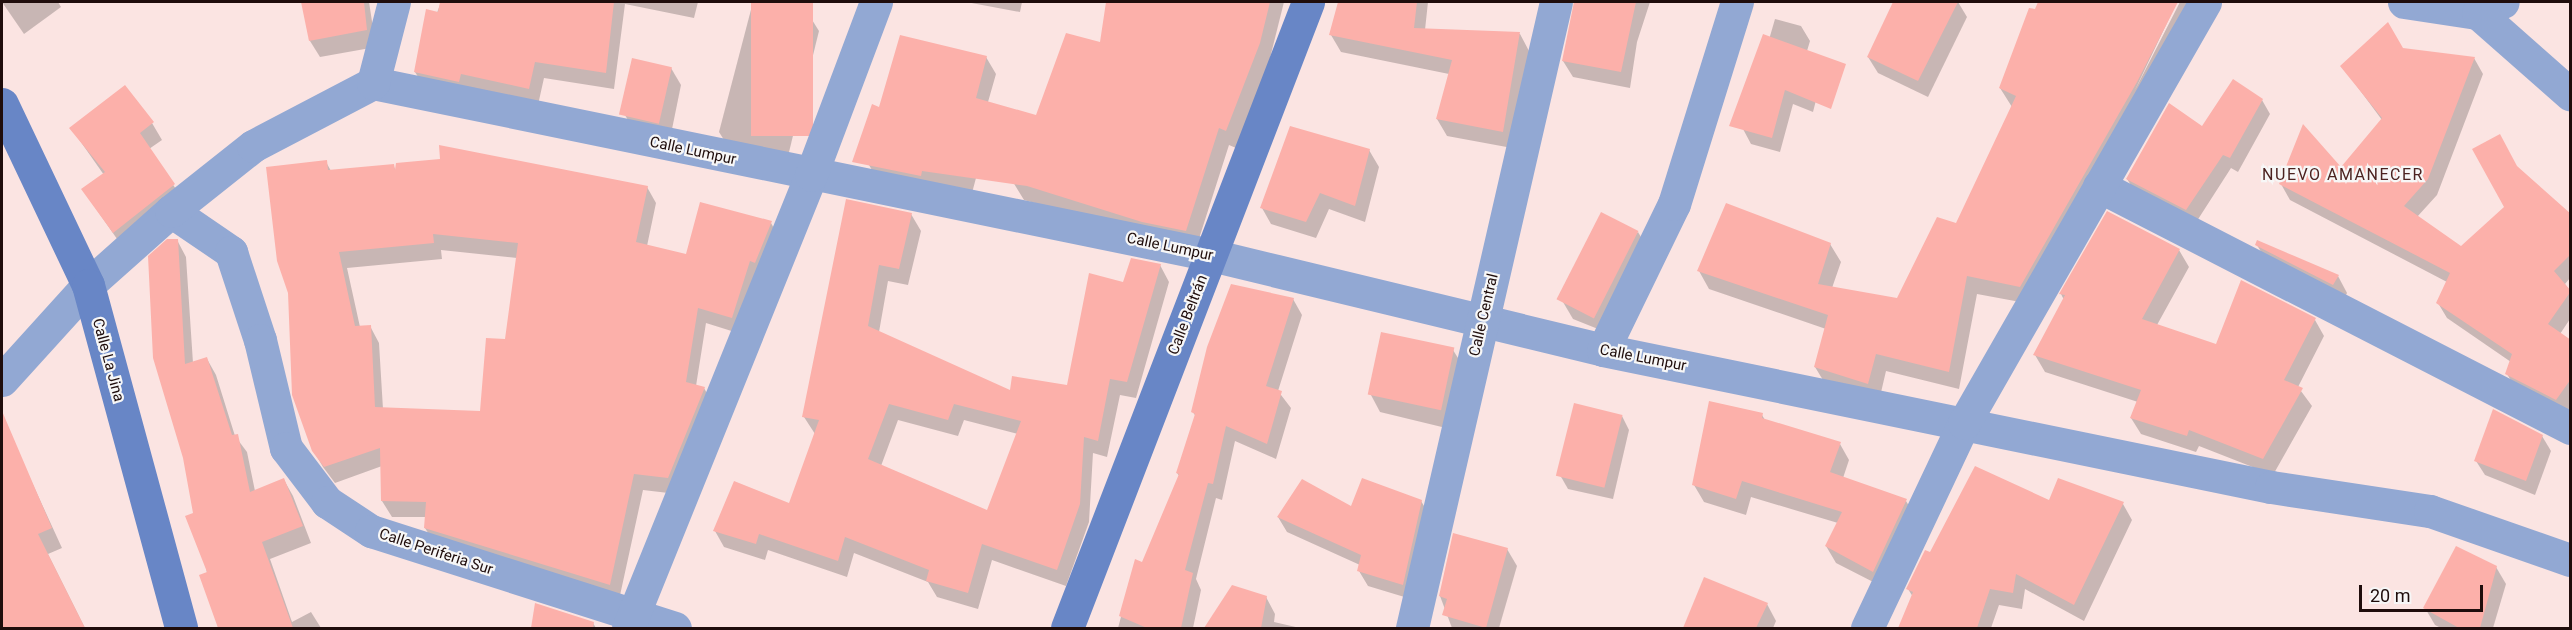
<!DOCTYPE html>
<meta charset="utf-8">
<style>
body{margin:0}
#map{position:relative;width:2572px;height:630px;overflow:hidden;background:#fbe4e2;font-family:Roboto,sans-serif}
div>[style]{position:absolute}
.shadow>*{inset:0;background:#0003}
.building>*{inset:0;background:#fcb0aa;transform-origin:0 0}
.street>*{height:33px;margin:-16.5px;padding:0 16.5px;transform-origin:16.5px;border-radius:16.5px;background:#92a8d3}
.secondary>*{height:33px;margin:-16.5px;padding:0 16.5px;transform-origin:16.5px;border-radius:16.5px;background:#6886c6}
span{translate:-50% -50%;white-space:nowrap;text-align:center;line-height:1.15;-webkit-text-stroke:4.5px #f7f7f7;paint-order:stroke}
.street-label{font-size:15px;color:#1f0d0c}
.neighbourhood-label{font-size:16px;color:#4c2220;letter-spacing:1.5px}
.frame{position:absolute;inset:0;border:3px solid #1f0d0c;pointer-events:none}
.scale{position:absolute;left:2359px;top:585px;width:124px;height:27px;box-sizing:border-box;border:3px solid #1f0d0c;border-top:0;padding-left:8px;font-size:18px;line-height:21px;white-space:nowrap;color:#1f0d0c;-webkit-text-stroke:4px #f7f7f7;paint-order:stroke}
</style>
<div id="map">
<div class="shadow">
<div style="clip-path:polygon(2px 2px,58px 2px,61px 7px,24px 34px)"></div>
<div style="clip-path:polygon(303px 2px,369px 2px,376px 47px,320px 57px,310px 41px)"></div>
<div style="clip-path:polygon(441px 2px,698px 2px,694px 18px,625px 4px,614px 89px,544px 78px,538px 105px,425px 88px,415px 72px)"></div>
<div style="clip-path:polygon(753px 2px,809px 15px,819px 31px,787px 160px,729px 148px,719px 132px)"></div>
<div style="clip-path:polygon(966px 2px,1022px 2px,1020px 12px)"></div>
<div style="clip-path:polygon(1107px 2px,1284px 2px,1269px 62px,1236px 148px,1229px 145px,1196px 248px,1024px 200px,1013px 182px,1101px 44px)"></div>
<div style="clip-path:polygon(1339px 2px,1428px 2px,1425px 30px,1520px 34px,1529px 51px,1512px 148px,1447px 136px,1437px 119px,1449px 74px,1341px 52px,1331px 35px)"></div>
<div style="clip-path:polygon(1578px 2px,1650px 2px,1637px 42px,1630px 88px,1573px 77px,1563px 61px)"></div>
<div style="clip-path:polygon(1895px 2px,1958px 2px,1967px 17px,1928px 97px,1878px 73px,1868px 57px)"></div>
<div style="clip-path:polygon(2039px 2px,2177px 2px,2135px 90px,2180px 2px,2195px 2px,2031px 304px,1977px 294px,1959px 389px,1886px 371px,1879px 401px,1826px 385px,1815px 367px,1826px 329px,1709px 289px,1699px 271px,1830px 244px,1841px 262px,1832px 288px,1898px 299px,1957px 225px,2012px 107px,2000px 88px)"></div>
<div style="clip-path:polygon(1775px 19px,1801px 26px,1810px 41px,1807px 51px,1824px 69px,1813px 112px,1793px 104px,1780px 152px,1751px 144px,1743px 129px)"></div>
<div style="clip-path:polygon(2402px 49px,2474px 58px,2483px 74px,2437px 195px,2417px 217px,2461px 248px,2505px 207px,2517px 168px,2570px 216px,2570px 278px,2565px 284px,2570px 291px,2570px 319px,2560px 334px,2570px 342px,2570px 408px,2565px 415px,2516px 389px,2507px 374px,2511px 362px,2447px 318px,2438px 303px,2447px 282px,2290px 200px,2281px 184px,2341px 169px,2382px 120px,2342px 66px)"></div>
<div style="clip-path:polygon(986px 57px,996px 74px,986px 109px,992px 118px,972px 193px,879px 182px,869px 165px)"></div>
<div style="clip-path:polygon(671px 68px,681px 85px,670px 139px,635px 132px,625px 115px)"></div>
<div style="clip-path:polygon(2262px 100px,2270px 114px,2238px 172px,2231px 168px,2195px 224px,2136px 193px,2127px 179px,2202px 128px)"></div>
<div style="clip-path:polygon(152px 123px,162px 140px,149px 149px,184px 201px,124px 249px,83px 190px,104px 175px,71px 128px)"></div>
<div style="clip-path:polygon(1369px 150px,1379px 167px,1365px 222px,1329px 209px,1316px 238px,1271px 224px,1262px 208px)"></div>
<div style="clip-path:polygon(evenodd,326px 162px,331px 171px,393px 165px,396px 171px,647px 187px,656px 203px,647px 246px,687px 256px,771px 223px,780px 239px,741px 334px,706px 323px,696px 386px,704px 388px,713px 404px,677px 494px,643px 490px,619px 600px,435px 544px,425px 528px,426px 517px,392px 517px,382px 501px,382px 466px,335px 483px,323px 467px,313px 450px,326px 162px,441px 250px,517px 258px,507px 341px,482px 412px,383px 409px,379px 343px,370px 326px,360px 327px,347px 268px,442px 259px,441px 250px)"></div>
<div style="clip-path:polygon(evenodd,847px 201px,911px 214px,921px 231px,908px 285px,888px 281px,879px 332px,1011px 392px,1069px 387px,1124px 283px,1160px 265px,1169px 282px,1136px 398px,1120px 395px,1107px 457px,1093px 453px,1089px 522px,1066px 586px,992px 560px,978px 609px,937px 597px,928px 582px,854px 553px,847px 577px,768px 550px,765px 560px,724px 547px,715px 531px,790px 505px,815px 434px,804px 417px,847px 201px,898px 420px,958px 436px,964px 420px,1018px 434px,988px 512px,881px 466px,898px 420px)"></div>
<div style="clip-path:polygon(1638px 232px,1648px 249px,1608px 333px,1573px 319px,1563px 302px)"></div>
<div style="clip-path:polygon(177px 240px,186px 257px,193px 363px,207px 359px,216px 375px,235px 436px,247px 452px,255px 491px,284px 480px,293px 496px,311px 543px,270px 559px,292px 622px,311px 612px,321px 628px,223px 628px,215px 615px,185px 458px)"></div>
<div style="clip-path:polygon(2257px 245px,2338px 276px,2347px 293px,2343px 301px,2267px 262px)"></div>
<div style="clip-path:polygon(2179px 250px,2189px 267px,2157px 325px,2217px 346px,2315px 320px,2324px 336px,2298px 387px,2312px 406px,2273px 475px,2199px 446px,2196px 452px,2141px 434px,2131px 418px,2138px 402px,2045px 372px,2035px 355px,2064px 300px,2061px 294px)"></div>
<div style="clip-path:polygon(1293px 299px,1302px 315px,1278px 391px,1291px 408px,1276px 459px,1235px 441px,1222px 500px,1216px 498px,1196px 579px,1201px 590px,1193px 628px,1118px 628px,1136px 561px,1143px 563px,1180px 477px,1177px 473px,1196px 417px,1193px 412px)"></div>
<div style="clip-path:polygon(1453px 350px,1463px 366px,1446px 428px,1380px 412px,1371px 395px)"></div>
<div style="clip-path:polygon(1762px 415px,1765px 420px,1840px 444px,1849px 460px,1843px 478px,1906px 501px,1916px 517px,1883px 587px,1836px 563px,1826px 546px,1838px 523px,1751px 497px,1746px 515px,1704px 502px,1694px 485px)"></div>
<div style="clip-path:polygon(1622px 416px,1629px 430px,1613px 499px,1568px 489px,1560px 475px)"></div>
<div style="clip-path:polygon(2542px 436px,2551px 451px,2535px 495px,2485px 475px,2476px 461px)"></div>
<div style="clip-path:polygon(18px 452px,62px 548px,48px 554px,85px 628px,2px 628px,2px 459px)"></div>
<div style="clip-path:polygon(1421px 501px,1430px 516px,1411px 599px,1368px 586px,1359px 571px,1360px 565px,1287px 532px,1278px 517px)"></div>
<div style="clip-path:polygon(2049px 501px,2123px 504px,2132px 520px,2084px 621px,2025px 589px,2022px 609px,1999px 605px,1991px 628px,1899px 628px,1913px 597px,1908px 589px)"></div>
<div style="clip-path:polygon(1507px 549px,1517px 566px,1499px 628px,1452px 628px,1440px 596px)"></div>
<div style="clip-path:polygon(2496px 567px,2506px 584px,2493px 628px,2441px 628px,2435px 625px,2425px 608px)"></div>
<div style="clip-path:polygon(1233px 587px,1266px 597px,1275px 614px,1274px 622px,1300px 628px,1206px 628px)"></div>
<div style="clip-path:polygon(1767px 604px,1776px 621px,1773px 628px,1691px 628px,1688px 622px)"></div>
<div style="clip-path:polygon(536px 605px,593px 623px,596px 628px,532px 628px)"></div>
</div>
<div class="building">
<div style="clip-path:polygon(301px 2px,364px 2px,367px 30px,309px 41px)"></div>
<div style="clip-path:polygon(440px 2px,614px 2px,606px 73px,535px 62px,529px 89px,461px 74px,459px 82px,414px 72px,426px 9px,438px 12px)"></div>
<div style="left:751px;top:2px;width:62px;height:134px"></div>
<div style="clip-path:polygon(1106px 2px,1270px 2px,1260px 43px,1226px 131px,1219px 128px,1186px 231px,1142px 222px,1027px 186px,922px 171px,921px 176px,852px 162px,872px 104px,879px 107px,900px 35px,987px 56px,976px 98px,1036px 115px,1066px 33px,1100px 42px)"></div>
<div style="clip-path:polygon(1338px 2px,1417px 2px,1414px 28px,1520px 32px,1503px 132px,1436px 119px,1452px 60px,1329px 35px)"></div>
<div style="clip-path:polygon(1574px 2px,1636px 2px,1621px 72px,1562px 61px)"></div>
<div style="clip-path:polygon(1893px 2px,1958px 2px,1918px 81px,1867px 57px)"></div>
<div style="clip-path:polygon(2038px 2px,2178px 2px,2137px 82px,2020px 287px,1967px 276px,1949px 372px,1876px 354px,1868px 384px,1814px 367px,1828px 315px,1697px 271px,1726px 203px,1831px 243px,1818px 284px,1897px 298px,1937px 217px,1956px 223px,2016px 96px,1999px 88px,2029px 8px,2035px 9px)"></div>
<div style="clip-path:polygon(2388px 22px,2403px 48px,2475px 57px,2428px 179px,2404px 206px,2461px 246px,2504px 207px,2472px 149px,2500px 134px,2517px 166px,2571px 214px,2571px 254px,2554px 271px,2571px 291px,2548px 324px,2571px 340px,2571px 379px,2556px 400px,2505px 374px,2512px 354px,2436px 303px,2450px 273px,2279px 184px,2303px 124px,2341px 167px,2382px 118px,2340px 66px)"></div>
<div style="clip-path:polygon(1763px 34px,1846px 64px,1831px 109px,1785px 90px,1772px 138px,1729px 126px)"></div>
<div style="left:632px;top:58px;width:41px;height:58px;rotate:13deg"></div>
<div style="clip-path:polygon(2233px 79px,2263px 99px,2230px 158px,2223px 155px,2186px 210px,2126px 179px,2169px 103px,2202px 126px)"></div>
<div style="clip-path:polygon(125px 85px,154px 122px,140px 133px,175px 184px,113px 233px,81px 189px,105px 172px,69px 128px)"></div>
<div style="clip-path:polygon(1290px 126px,1370px 149px,1355px 206px,1320px 193px,1306px 222px,1260px 208px)"></div>
<div style="clip-path:polygon(evenodd,439px 145px,648px 186px,636px 242px,686px 254px,700px 202px,772px 221px,755px 263px,750px 261px,732px 318px,698px 308px,686px 382px,705px 387px,668px 478px,634px 474px,610px 585px,424px 528px,426px 502px,381px 501px,380px 448px,324px 467px,312px 451px,292px 395px,288px 293px,277px 261px,266px 167px,327px 160px,328px 170px,394px 164px,395px 170px,396px 163px,440px 159px,439px 145px,433px 234px,518px 243px,505px 339px,486px 338px,480px 411px,375px 407px,371px 325px,355px 326px,339px 252px,434px 243px,433px 234px)"></div>
<div style="clip-path:polygon(evenodd,846px 199px,912px 213px,899px 269px,879px 265px,868px 326px,1010px 390px,1012px 376px,1067px 385px,1089px 273px,1123px 282px,1131px 258px,1161px 264px,1127px 382px,1110px 379px,1098px 441px,1084px 437px,1080px 504px,1057px 570px,982px 544px,968px 593px,926px 581px,929px 570px,845px 537px,838px 561px,759px 534px,756px 544px,713px 531px,734px 481px,789px 503px,819px 420px,802px 417px,846px 199px,889px 404px,948px 420px,954px 404px,1021px 421px,987px 510px,868px 459px,889px 404px)"></div>
<div style="clip-path:polygon(2107px 211px,2180px 249px,2142px 319px,2216px 344px,2241px 280px,2316px 318px,2284px 380px,2303px 388px,2263px 459px,2189px 430px,2187px 436px,2130px 418px,2141px 390px,2033px 355px,2065px 295px,2059px 294px)"></div>
<div style="left:1601px;top:212px;width:42px;height:98px;rotate:27deg"></div>
<div style="clip-path:polygon(167px 239px,178px 239px,185px 364px,207px 357px,232px 435px,238px 434px,250px 492px,284px 478px,303px 526px,262px 542px,293px 628px,218px 628px,199px 575px,207px 572px,185px 516px,193px 513px,183px 458px,153px 358px,148px 256px)"></div>
<div style="clip-path:polygon(2257px 240px,2339px 275px,2333px 285px,2255px 245px)"></div>
<div style="clip-path:polygon(1231px 284px,1294px 298px,1266px 386px,1282px 391px,1267px 444px,1226px 426px,1213px 484px,1208px 483px,1185px 570px,1193px 573px,1181px 628px,1147px 628px,1119px 616px,1135px 559px,1142px 562px,1179px 474px,1176px 473px,1195px 414px,1191px 412px,1207px 347px)"></div>
<div style="left:1381px;top:332px;width:75px;height:64px;rotate:12deg"></div>
<div style="clip-path:polygon(1709px 401px,1763px 413px,1762px 418px,1841px 442px,1830px 472px,1907px 499px,1873px 572px,1825px 546px,1842px 512px,1742px 481px,1736px 499px,1692px 485px)"></div>
<div style="left:1574px;top:403px;width:50px;height:75px;rotate:14deg"></div>
<div style="clip-path:polygon(2493px 409px,2543px 435px,2526px 481px,2474px 461px)"></div>
<div style="clip-path:polygon(2px 411px,52px 528px,38px 534px,85px 628px,2px 628px)"></div>
<div style="clip-path:polygon(1975px 466px,2049px 500px,2058px 478px,2124px 502px,2074px 605px,2016px 574px,2013px 593px,1990px 589px,1977px 628px,1898px 628px,1913px 592px,1906px 589px,1925px 550px,1930px 552px)"></div>
<div style="clip-path:polygon(1362px 478px,1422px 500px,1403px 585px,1357px 571px,1361px 555px,1277px 517px,1302px 479px,1351px 506px)"></div>
<div style="clip-path:polygon(1453px 533px,1508px 548px,1486px 628px,1442px 615px,1447px 599px,1439px 596px)"></div>
<div style="clip-path:polygon(2456px 546px,2497px 566px,2480px 628px,2459px 628px,2423px 608px)"></div>
<div style="clip-path:polygon(1704px 577px,1768px 603px,1756px 628px,1683px 628px)"></div>
<div style="clip-path:polygon(1232px 585px,1267px 596px,1261px 628px,1204px 628px)"></div>
<div style="clip-path:polygon(535px 603px,594px 622px,593px 628px,531px 628px)"></div>
</div>
<div class="street">
<div style="left:2404px;top:2px;width:75px;rotate:8.5deg"></div>
<div style="left:2478px;top:13px;width:27px;rotate:-24deg"></div>
<div style="left:2478px;top:13px;width:123px;rotate:41.4deg"></div>
<div style="left:373px;top:83px;width:855px;rotate:11.6deg"></div>
<div style="left:1211px;top:255px;width:403px;rotate:13.6deg"></div>
<div style="left:1603px;top:350px;width:682px;rotate:11.59deg"></div>
<div style="left:2271px;top:487px;width:161px;rotate:8.6deg"></div>
<div style="left:2430px;top:511px;width:148px;rotate:19.3deg"></div>
<div style="left:2099px;top:186px;width:530px;rotate:27.19deg"></div>
<div style="left:171px;top:211px;width:73px;rotate:34.3deg"></div>
<div style="left:231px;top:252px;width:93px;rotate:71.8deg"></div>
<div style="left:260px;top:340px;width:111px;rotate:76.5deg"></div>
<div style="left:286px;top:448px;width:68px;rotate:52.8deg"></div>
<div style="left:327px;top:502px;width:53px;rotate:33.4deg"></div>
<div style="left:371px;top:531px;width:319px;rotate:17.7deg"></div>
<div style="left:1603px;top:350px;width:162px;rotate:-64.1deg"></div>
<div style="left:1674px;top:204px;width:212px;rotate:-72.7deg"></div>
<div style="left:2px;top:380px;width:128px;rotate:-47.8deg"></div>
<div style="left:88px;top:285px;width:111px;rotate:-41.7deg"></div>
<div style="left:171px;top:211px;width:105px;rotate:-38.4deg"></div>
<div style="left:253px;top:146px;width:136px;rotate:-27.7deg"></div>
<div style="left:373px;top:83px;width:84px;rotate:-75.5deg"></div>
<div style="left:628px;top:628px;width:489px;rotate:-68deg"></div>
<div style="left:811px;top:175px;width:185px;rotate:-69.4deg"></div>
<div style="left:1412px;top:628px;width:642px;rotate:-77.05deg"></div>
<div style="left:1867px;top:628px;width:227px;rotate:-64.7deg"></div>
<div style="left:1964px;top:423px;width:485px;rotate:-60.2deg"></div>
</div>
<div class="secondary">
<div style="left:2px;top:104px;width:200px;rotate:64.6deg"></div>
<div style="left:88px;top:285px;width:355px;rotate:74.8deg"></div>
<div style="left:1067px;top:628px;width:671px;rotate:-68.94deg"></div>
</div>
<div class="street-label">
<span style="left:693px;top:151px;rotate:12deg">Calle Lumpur</span>
<span style="left:1170px;top:247px;rotate:12deg">Calle Lumpur</span>
<span style="left:1188px;top:315px;rotate:-69deg">Calle Beltrán</span>
<span style="left:1484px;top:315px;rotate:-77deg">Calle Central</span>
<span style="left:1643px;top:358px;rotate:11deg">Calle Lumpur</span>
<span style="left:108px;top:360px;rotate:75deg">Calle La Jina</span>
<span style="left:436px;top:552px;rotate:18deg">Calle Periferia Sur</span>
</div>
<div class="neighbourhood-label">
<span style="left:2343px;top:175px">NUEVO AMANECER</span>
</div>
<div class="frame"></div>
<div class="scale">20 m</div>
</div>
